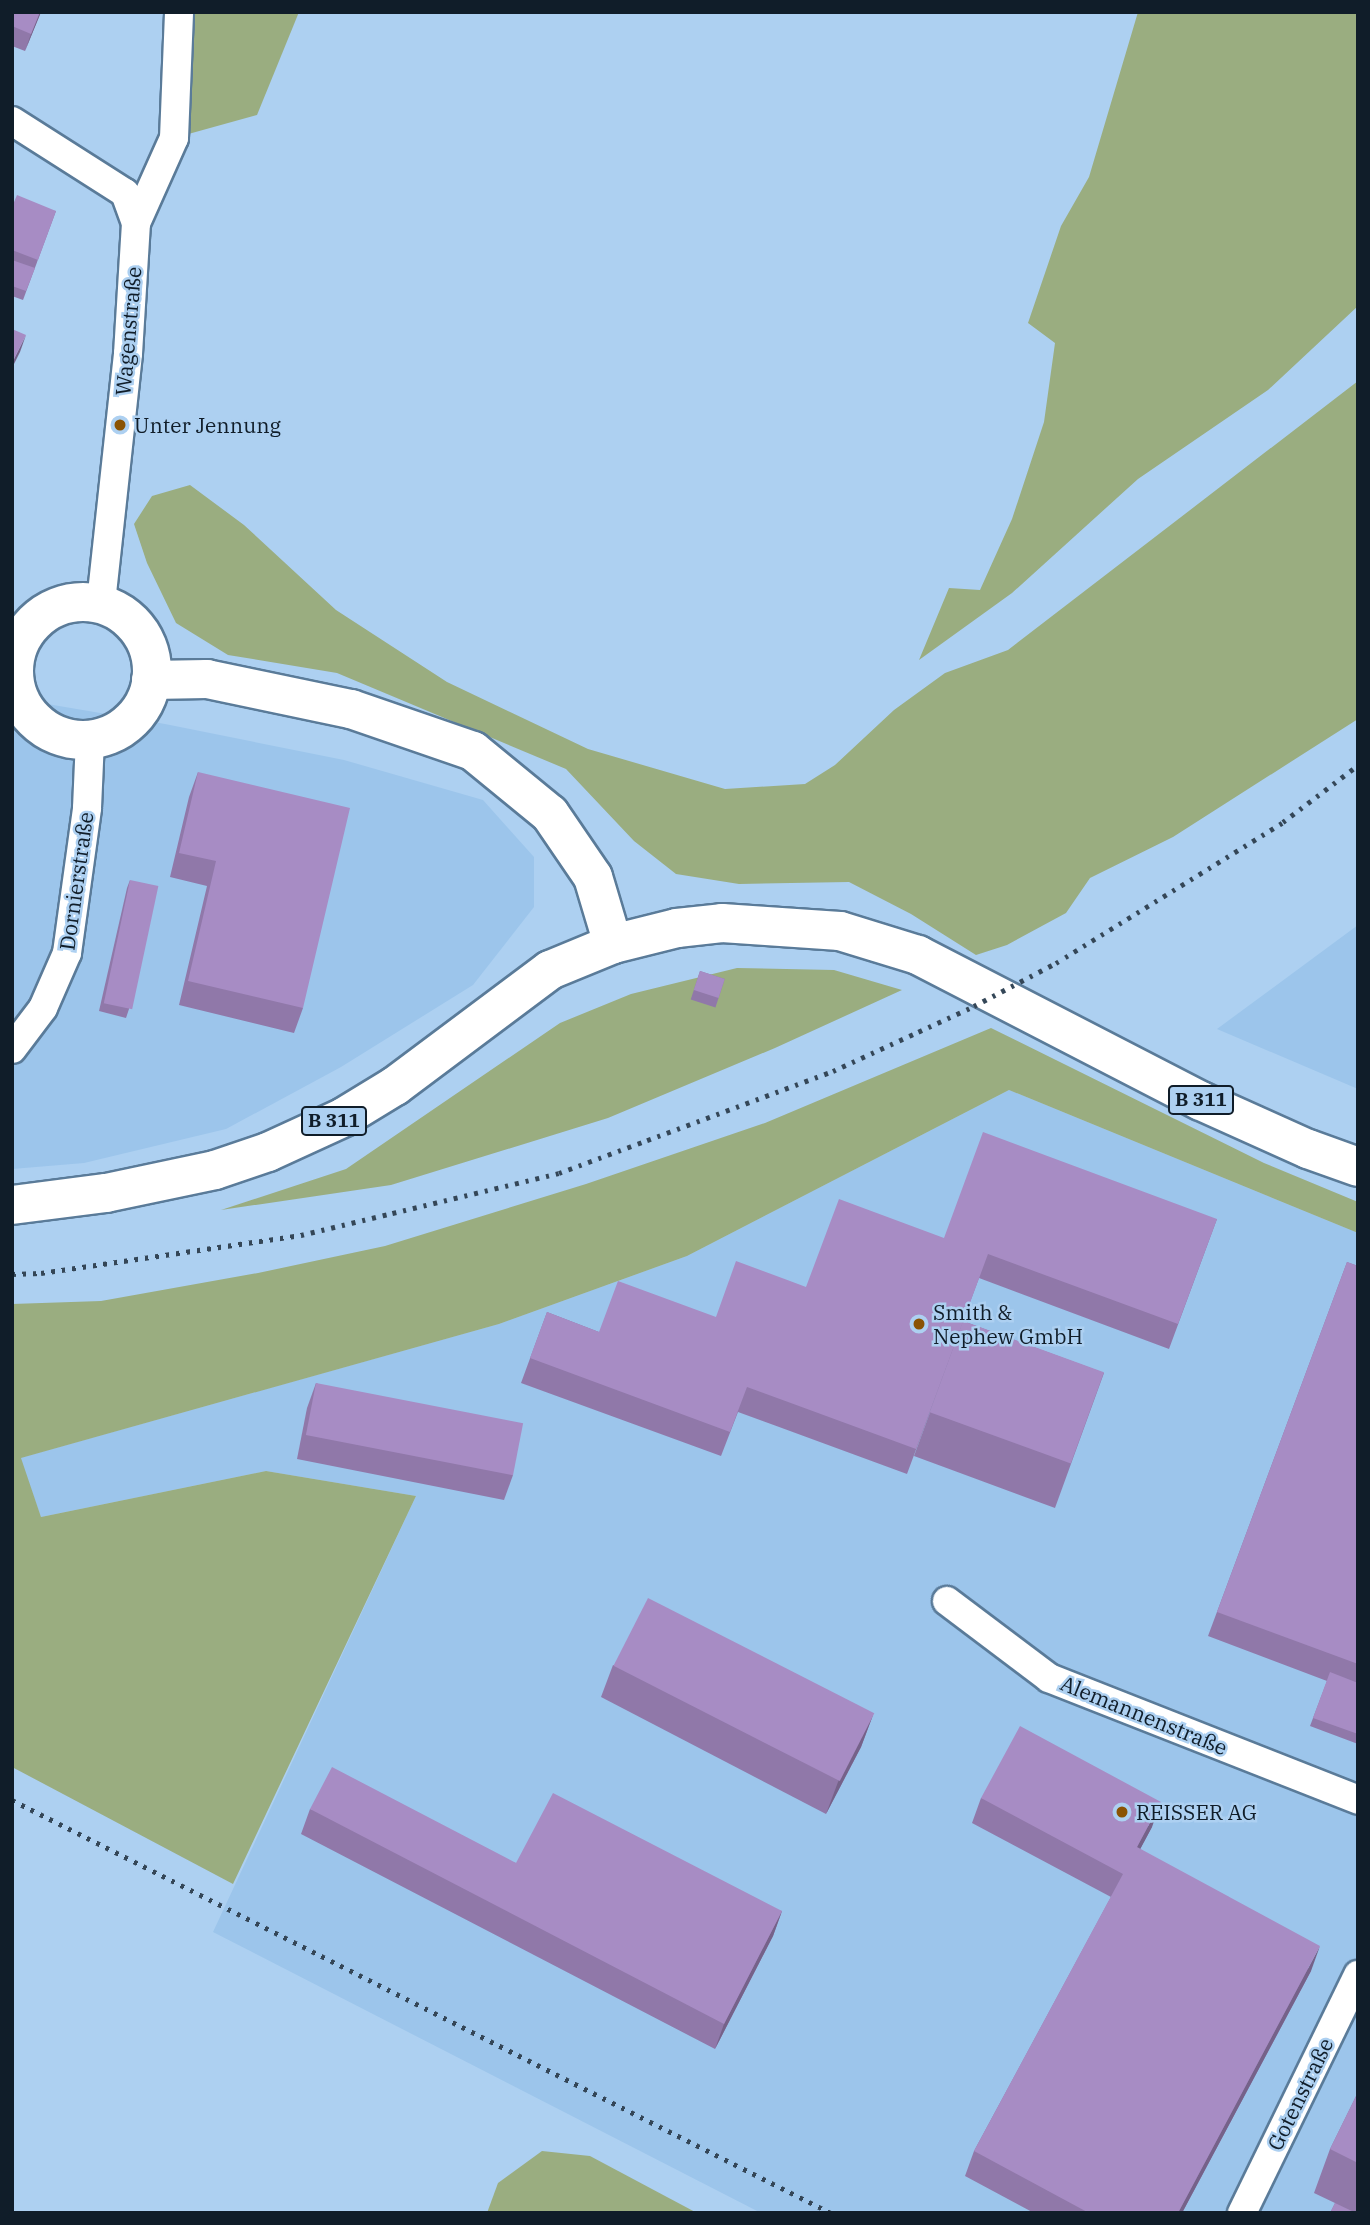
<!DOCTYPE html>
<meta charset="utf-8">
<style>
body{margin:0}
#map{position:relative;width:1370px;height:2225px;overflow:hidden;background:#add0f1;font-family:"IBM Plex Serif",serif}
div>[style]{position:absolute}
.built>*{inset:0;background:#9cc5eb}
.green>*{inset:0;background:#9aad80}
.roads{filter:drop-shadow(2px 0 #5a7b99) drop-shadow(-2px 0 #5a7b99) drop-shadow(0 2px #5a7b99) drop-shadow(0 -2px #5a7b99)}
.street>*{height:28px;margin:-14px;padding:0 14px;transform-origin:14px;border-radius:14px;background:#fff}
.secondary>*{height:38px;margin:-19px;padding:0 19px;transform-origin:19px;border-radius:19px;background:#fff}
.secondary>.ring{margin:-19px;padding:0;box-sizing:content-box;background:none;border:38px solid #fff;border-radius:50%}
.primary>*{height:38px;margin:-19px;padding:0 19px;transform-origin:19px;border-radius:19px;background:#fff}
.rail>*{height:5px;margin-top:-2.5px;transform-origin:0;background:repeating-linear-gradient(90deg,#344657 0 3.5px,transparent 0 10.5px)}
.wall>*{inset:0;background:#9078a9;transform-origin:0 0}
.shaded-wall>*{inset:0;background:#756289}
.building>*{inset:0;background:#a78cc4;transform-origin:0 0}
.dots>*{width:19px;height:19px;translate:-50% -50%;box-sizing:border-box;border:4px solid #add0f1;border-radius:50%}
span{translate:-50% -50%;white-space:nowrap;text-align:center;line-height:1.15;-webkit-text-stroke:5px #add0f1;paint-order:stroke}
.shield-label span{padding:2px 5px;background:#add0f1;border:2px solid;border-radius:5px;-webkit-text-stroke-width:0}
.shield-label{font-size:19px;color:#101d29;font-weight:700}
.street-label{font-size:21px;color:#101d29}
.poi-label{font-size:21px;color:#101d29}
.left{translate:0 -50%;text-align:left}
.frame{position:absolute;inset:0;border:14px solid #101d29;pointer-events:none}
</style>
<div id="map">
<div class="built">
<div style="clip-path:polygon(12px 698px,165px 724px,344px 760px,483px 800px,534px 857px,534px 907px,473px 985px,341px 1067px,226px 1129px,84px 1163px,12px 1169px)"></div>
<div style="clip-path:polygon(1358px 925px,1358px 1089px,1217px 1029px)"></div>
<div style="clip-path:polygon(1009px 1090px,1358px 1233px,1358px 2213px,761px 2213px,213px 1932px,416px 1496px,266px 1471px,41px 1517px,20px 1458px,499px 1324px,687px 1256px)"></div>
</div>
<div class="green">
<div style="clip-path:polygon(179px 12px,299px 12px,257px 115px,174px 138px)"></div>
<div style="clip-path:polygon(1138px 12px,1358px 12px,1358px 306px,1268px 390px,1138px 479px,1012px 593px,919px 660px,949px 588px,980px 590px,1012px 519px,1044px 422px,1055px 343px,1028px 323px,1061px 226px,1089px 177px)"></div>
<div style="clip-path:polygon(1358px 381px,1358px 719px,1173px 837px,1090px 878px,1066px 913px,1007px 945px,976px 955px,911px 914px,849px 882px,739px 884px,676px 874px,634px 841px,566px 769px,337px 673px,228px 655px,176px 623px,147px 563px,134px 524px,152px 496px,190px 485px,244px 525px,336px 610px,447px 682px,588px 749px,725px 789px,805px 784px,835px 765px,894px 710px,945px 673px,1008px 650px)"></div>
<div style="clip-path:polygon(737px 968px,834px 970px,902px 990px,775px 1048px,608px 1118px,391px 1185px,221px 1210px,346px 1169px,560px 1023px,631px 994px)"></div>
<div style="clip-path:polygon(991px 1028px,1264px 1163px,1358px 1202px,1358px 1233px,1009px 1090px,687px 1256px,499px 1324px,21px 1458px,41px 1517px,266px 1471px,416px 1496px,233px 1884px,12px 1767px,12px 1304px,101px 1301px,258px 1273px,385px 1246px,586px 1184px,765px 1123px)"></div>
<div style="clip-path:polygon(542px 2151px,590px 2156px,697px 2213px,487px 2213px,498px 2183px)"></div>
</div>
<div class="roads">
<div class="street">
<div style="left:12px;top:121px;width:134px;rotate:32.5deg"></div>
<div style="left:125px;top:193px;width:32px;rotate:70deg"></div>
<div style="left:136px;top:223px;width:131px;rotate:93.5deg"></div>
<div style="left:128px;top:354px;width:251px;rotate:96.2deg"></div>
<div style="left:136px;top:223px;width:93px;rotate:-65.9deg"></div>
<div style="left:174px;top:138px;width:126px;rotate:-87.7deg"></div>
<div style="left:12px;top:1049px;width:51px;rotate:-52.9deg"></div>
<div style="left:43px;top:1008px;width:60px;rotate:-66.4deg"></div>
<div style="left:67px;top:953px;width:146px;rotate:-82.1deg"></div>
<div style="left:87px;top:808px;width:68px;rotate:-87.5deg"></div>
<div style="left:947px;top:1601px;width:128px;rotate:37deg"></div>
<div style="left:1049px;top:1678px;width:332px;rotate:21.5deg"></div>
<div style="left:1242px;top:2213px;width:265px;rotate:-64deg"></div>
</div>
<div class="secondary">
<div class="ring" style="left:14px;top:602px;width:100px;height:100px"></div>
<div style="left:151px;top:680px;width:56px;rotate:-1deg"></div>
<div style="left:207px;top:679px;width:147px;rotate:11.8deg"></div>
<div style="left:351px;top:709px;width:129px;rotate:19deg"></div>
<div style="left:473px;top:751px;width:99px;rotate:39.3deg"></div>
<div style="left:550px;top:814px;width:76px;rotate:55.7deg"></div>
<div style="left:593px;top:877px;width:70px;rotate:73.4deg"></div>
</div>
<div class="primary">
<div style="left:12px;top:1205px;width:95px;rotate:-7.3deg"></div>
<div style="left:106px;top:1193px;width:111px;rotate:-11.9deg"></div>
<div style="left:215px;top:1170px;width:56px;rotate:-18.8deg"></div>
<div style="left:268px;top:1152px;width:84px;rotate:-24.7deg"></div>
<div style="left:344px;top:1117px;width:60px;rotate:-31.3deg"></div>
<div style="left:395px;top:1086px;width:194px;rotate:-36.8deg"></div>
<div style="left:550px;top:970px;width:68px;rotate:-22.4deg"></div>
<div style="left:613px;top:944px;width:66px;rotate:-14deg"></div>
<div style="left:677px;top:928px;width:45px;rotate:-6.3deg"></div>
<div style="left:722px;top:923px;width:118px;rotate:3.9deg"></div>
<div style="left:840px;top:931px;width:82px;rotate:17.1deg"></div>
<div style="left:918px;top:955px;width:318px;rotate:27.3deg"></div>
<div style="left:1201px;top:1101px;width:117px;rotate:24.2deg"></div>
<div style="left:1308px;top:1149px;width:53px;rotate:19.8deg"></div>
</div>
</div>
<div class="rail">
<div style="left:12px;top:1274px;width:29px;rotate:-2deg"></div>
<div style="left:41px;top:1273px;width:263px;rotate:-8.3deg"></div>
<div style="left:301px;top:1235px;width:265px;rotate:-13.5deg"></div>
<div style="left:559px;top:1173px;width:292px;rotate:-20.4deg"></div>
<div style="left:833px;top:1071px;width:155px;rotate:-24.7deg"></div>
<div style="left:974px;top:1006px;width:93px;rotate:-27.7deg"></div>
<div style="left:1056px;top:963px;width:267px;rotate:-31.8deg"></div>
<div style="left:1283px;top:822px;width:94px;rotate:-37.2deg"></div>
<div style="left:12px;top:1800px;width:917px;rotate:26.76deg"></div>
</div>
<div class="wall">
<div style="clip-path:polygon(12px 12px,41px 12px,25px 51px,12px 46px)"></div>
<div style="clip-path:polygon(12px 207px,56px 211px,23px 300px,12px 296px)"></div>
<div style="clip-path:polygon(198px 772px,303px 1008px,294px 1033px,179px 1005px,207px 886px,170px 877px,189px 797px)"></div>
<div style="clip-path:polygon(130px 880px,129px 1009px,126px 1018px,99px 1011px,127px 888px)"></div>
<div style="left:700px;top:971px;width:26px;height:30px;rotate:18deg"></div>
<div style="clip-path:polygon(1217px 1219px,1169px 1349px,979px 1278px,963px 1321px,1104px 1373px,1055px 1508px,914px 1456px,954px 1347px,907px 1474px,738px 1412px,721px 1456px,521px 1383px,547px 1312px,599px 1332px,716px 1317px,806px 1287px,944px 1238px)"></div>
<div style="clip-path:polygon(1347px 1262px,1358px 1266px,1358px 1744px,1310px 1726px,1327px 1681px,1208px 1636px)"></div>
<div style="clip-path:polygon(316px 1383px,513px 1475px,504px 1500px,297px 1459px,307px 1408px)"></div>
<div style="clip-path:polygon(613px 1665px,873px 1715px,861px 1747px,826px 1814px,601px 1697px)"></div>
<div style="clip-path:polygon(981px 1798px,1152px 1827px,1140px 1849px,1311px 1971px,1182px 2213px,1034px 2213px,965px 2176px,974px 2151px,1111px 1897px,972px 1823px)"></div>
<div style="clip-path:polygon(310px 1809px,516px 1863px,782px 1911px,773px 1936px,715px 2049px,301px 1834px)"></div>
<div style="clip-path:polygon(1358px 2092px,1358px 2213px,1330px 2213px,1335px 2203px,1314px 2193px,1330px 2149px)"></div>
</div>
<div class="shaded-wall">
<div style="clip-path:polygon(40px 12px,41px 12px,25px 51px,31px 34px)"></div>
<div style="clip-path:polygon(26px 335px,20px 352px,12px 368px,12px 363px)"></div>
<div style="clip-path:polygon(873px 1715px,861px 1747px,826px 1814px,838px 1782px)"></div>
<div style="clip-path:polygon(1161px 1802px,1152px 1827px,1128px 1872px,1137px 1847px)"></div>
<div style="clip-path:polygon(782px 1911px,773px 1936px,715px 2049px,724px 2024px)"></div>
<div style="clip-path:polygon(1320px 1946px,1311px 1971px,1182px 2213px,1178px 2213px)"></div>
</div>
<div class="building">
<div style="clip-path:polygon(12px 12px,40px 12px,31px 34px,12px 26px)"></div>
<div style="clip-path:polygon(17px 195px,56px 211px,38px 260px,12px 250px,12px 207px)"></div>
<div style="clip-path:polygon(12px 260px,35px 268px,26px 291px,12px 286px)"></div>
<div style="clip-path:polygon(12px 329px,26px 335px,12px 363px)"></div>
<div style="clip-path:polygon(198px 772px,350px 808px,303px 1008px,188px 981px,216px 861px,179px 853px)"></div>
<div style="left:130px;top:880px;width:29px;height:126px;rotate:12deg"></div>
<div style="left:700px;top:971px;width:26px;height:20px;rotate:18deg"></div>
<div style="clip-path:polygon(983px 1132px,1217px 1219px,1178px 1324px,988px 1254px,916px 1449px,747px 1387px,730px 1432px,530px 1358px,547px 1312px,599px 1332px,618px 1281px,716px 1317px,736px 1261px,806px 1287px,839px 1199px,944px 1238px)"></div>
<div style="clip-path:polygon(1347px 1262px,1358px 1266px,1358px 1664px,1217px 1612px)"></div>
<div style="left:963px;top:1321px;width:150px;height:97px;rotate:20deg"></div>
<div style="left:316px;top:1383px;width:211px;height:53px;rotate:11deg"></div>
<div style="left:648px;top:1598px;width:254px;height:76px;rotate:27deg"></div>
<div style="clip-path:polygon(1330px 1672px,1358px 1683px,1358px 1734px,1313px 1718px)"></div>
<div style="clip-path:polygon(1020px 1726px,1161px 1802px,1137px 1847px,1320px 1946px,1178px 2213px,1089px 2213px,974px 2151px,1123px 1874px,981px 1798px)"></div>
<div style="clip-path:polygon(332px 1767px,516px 1863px,553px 1793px,782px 1911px,724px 2024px,310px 1809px)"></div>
<div style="clip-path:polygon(1358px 2092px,1358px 2163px,1330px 2149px)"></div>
<div style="clip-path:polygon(1335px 2203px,1356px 2213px,1330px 2213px)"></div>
</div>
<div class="dots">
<div style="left:120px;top:425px;background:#8a5303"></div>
<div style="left:919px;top:1324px;background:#8a5303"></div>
<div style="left:1122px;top:1812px;background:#8a5303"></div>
</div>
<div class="shield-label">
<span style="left:1201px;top:1100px">B 311</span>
<span style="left:334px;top:1121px">B 311</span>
</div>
<div class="street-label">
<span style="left:128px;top:331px;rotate:-85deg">Wagenstraße</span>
<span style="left:76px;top:881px;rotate:-82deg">Dornierstraße</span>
<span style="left:1144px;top:1715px;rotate:22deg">Alemannenstraße</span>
<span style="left:1300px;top:2094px;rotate:-64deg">Gotenstraße</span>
</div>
<div class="poi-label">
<span class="left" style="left:134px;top:425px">Unter Jennung</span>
<span class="left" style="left:933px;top:1324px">Smith &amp;<br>Nephew GmbH</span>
<span class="left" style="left:1136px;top:1812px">REISSER AG</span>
</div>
<div class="frame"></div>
</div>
